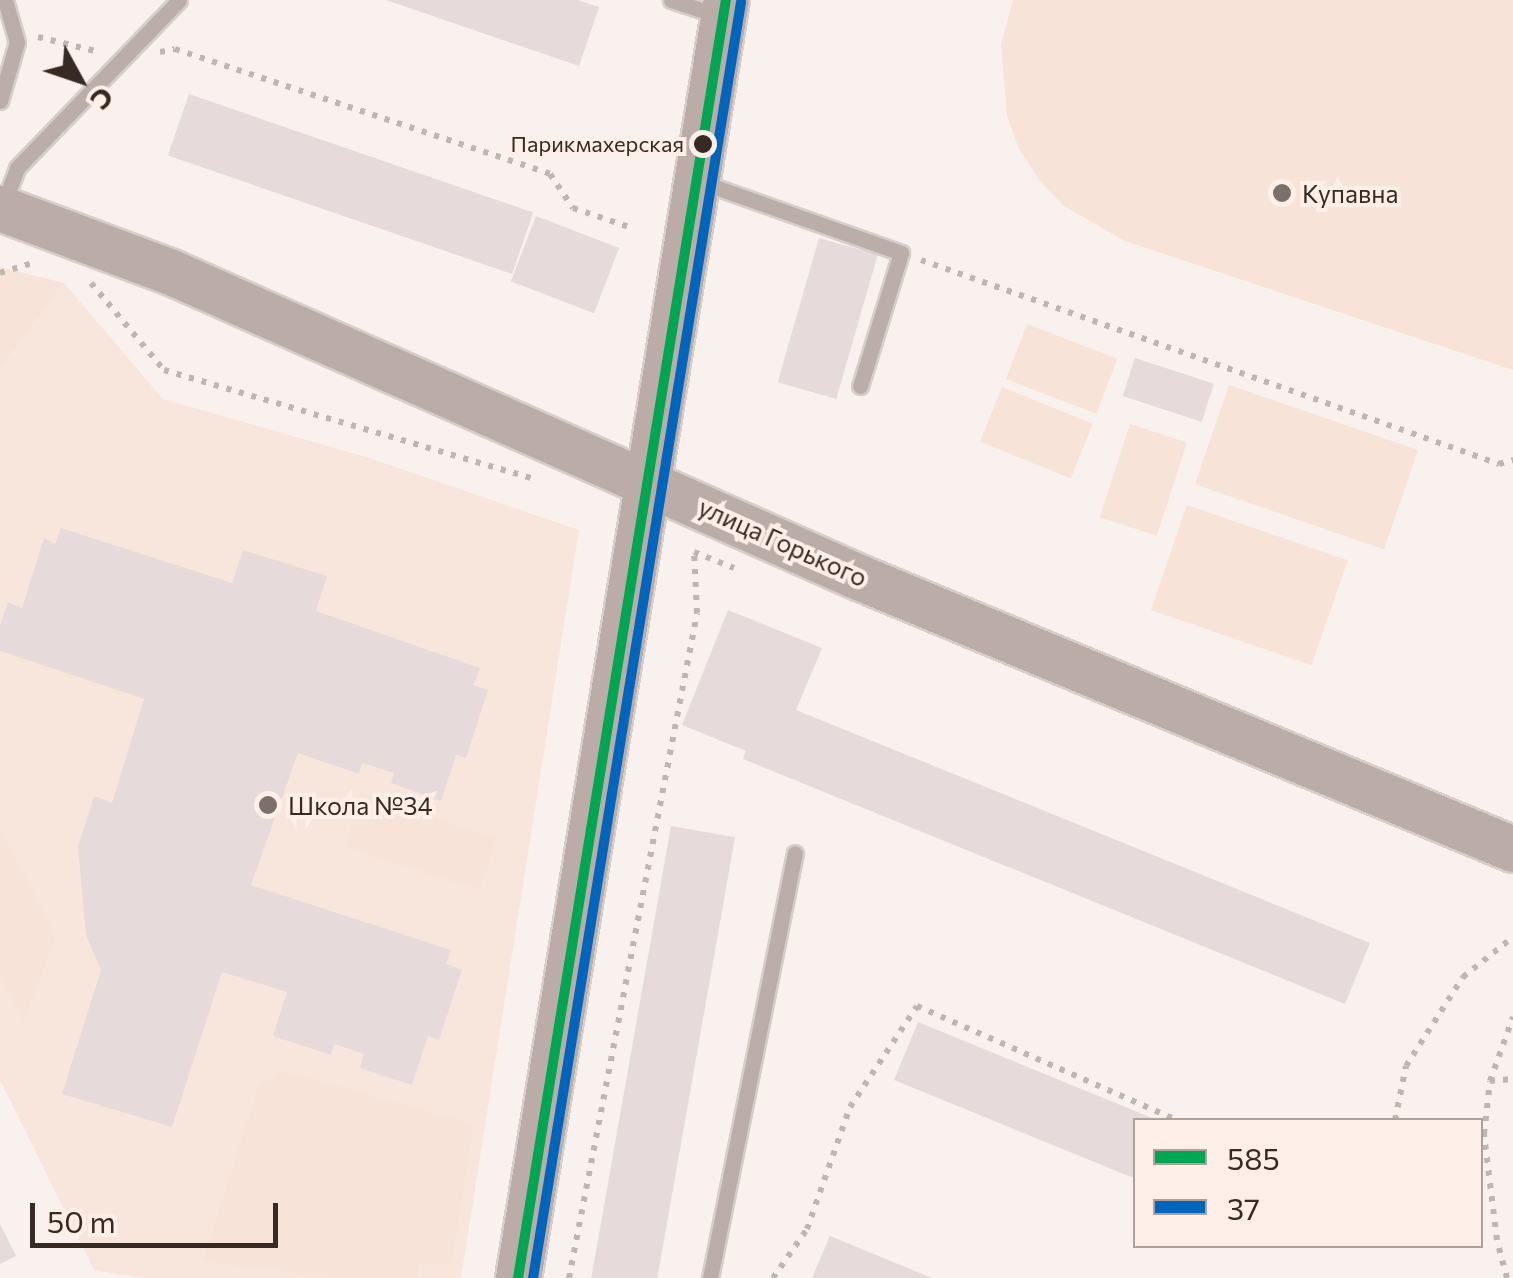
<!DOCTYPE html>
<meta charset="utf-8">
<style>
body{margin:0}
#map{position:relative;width:1513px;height:1278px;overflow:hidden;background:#f9f1ed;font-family:Commissioner,sans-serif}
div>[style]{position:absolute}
.built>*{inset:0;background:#f8e6dd}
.green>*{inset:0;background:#f8e3d8;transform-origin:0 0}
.building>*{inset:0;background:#e6dadb;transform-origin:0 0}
.path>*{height:6px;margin-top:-3px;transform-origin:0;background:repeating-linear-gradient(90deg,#bfb5b1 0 5px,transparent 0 13px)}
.roads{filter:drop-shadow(2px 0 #d5cec9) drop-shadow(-2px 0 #d5cec9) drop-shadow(0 2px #d5cec9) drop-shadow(0 -2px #d5cec9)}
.lane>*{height:15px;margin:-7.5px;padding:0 7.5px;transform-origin:7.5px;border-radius:7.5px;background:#bbaea9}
.secondary>*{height:45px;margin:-22.5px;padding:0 22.5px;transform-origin:22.5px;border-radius:22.5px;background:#bbaca7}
.bus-1>*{height:10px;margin:-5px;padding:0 5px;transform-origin:5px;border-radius:5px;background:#00a651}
.bus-2>*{height:10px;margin:-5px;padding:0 5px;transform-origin:5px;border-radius:5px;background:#0065bd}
.dots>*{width:28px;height:28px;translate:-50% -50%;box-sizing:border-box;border:5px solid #fef0e8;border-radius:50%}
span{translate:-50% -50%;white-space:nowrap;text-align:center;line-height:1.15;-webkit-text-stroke:8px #fef0e8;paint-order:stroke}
.bus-label{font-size:22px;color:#372a23}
.right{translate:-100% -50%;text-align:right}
.poi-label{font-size:25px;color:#372a23}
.left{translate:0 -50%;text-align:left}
.street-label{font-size:25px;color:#372a23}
.legend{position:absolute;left:1133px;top:1118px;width:350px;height:130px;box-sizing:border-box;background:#fef0e8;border:2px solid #aea199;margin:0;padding:12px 18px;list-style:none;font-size:30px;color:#372a23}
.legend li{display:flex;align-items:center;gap:20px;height:50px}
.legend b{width:50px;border:2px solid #aea199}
.north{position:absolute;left:30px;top:30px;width:100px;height:100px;-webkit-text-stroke:8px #fef0e8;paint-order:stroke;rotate:130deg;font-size:28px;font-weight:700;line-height:40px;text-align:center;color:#372a23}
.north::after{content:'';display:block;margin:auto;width:35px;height:45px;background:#372a23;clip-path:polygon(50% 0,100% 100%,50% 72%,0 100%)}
.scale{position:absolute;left:30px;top:1203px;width:248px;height:45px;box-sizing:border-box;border:5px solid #372a23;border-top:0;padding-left:12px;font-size:30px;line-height:35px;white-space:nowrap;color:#372a23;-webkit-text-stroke:8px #fef0e8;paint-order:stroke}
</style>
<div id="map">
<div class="built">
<div style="clip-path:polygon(64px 283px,163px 399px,366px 457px,579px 530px,461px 1278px,143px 1278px,94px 1270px,0 1080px,0 369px)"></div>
</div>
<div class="green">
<div style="clip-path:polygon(1013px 0,1513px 0,1513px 370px,1125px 241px,1064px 206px,1039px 180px,1019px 149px,1007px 116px,1001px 45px)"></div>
<div style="clip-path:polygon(0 267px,64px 283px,0 369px)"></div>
<div style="left:1027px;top:324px;width:97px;height:59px;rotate:21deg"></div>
<div style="left:1229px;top:385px;width:200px;height:105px;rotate:19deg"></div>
<div style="left:1002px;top:387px;width:98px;height:59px;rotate:22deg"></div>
<div style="left:1130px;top:424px;width:60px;height:98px;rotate:18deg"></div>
<div style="left:1187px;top:505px;width:170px;height:111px;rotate:19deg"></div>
<div style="left:361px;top:794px;width:143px;height:55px;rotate:18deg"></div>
<div style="clip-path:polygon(0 827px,56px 937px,23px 1022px,0 976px)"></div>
<div style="clip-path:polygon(283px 1071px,474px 1124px,451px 1266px,420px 1262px,417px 1278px,330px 1278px,203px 1261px,259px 1085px)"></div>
</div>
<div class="building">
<div style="clip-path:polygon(386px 0,578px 0,599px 7px,579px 66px)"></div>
<div style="left:189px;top:94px;width:364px;height:65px;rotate:19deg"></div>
<div style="left:536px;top:216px;width:89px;height:70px;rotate:21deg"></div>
<div style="left:819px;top:238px;width:61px;height:150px;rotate:16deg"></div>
<div style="left:1135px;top:358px;width:83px;height:40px;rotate:18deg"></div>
<div style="clip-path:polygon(61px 528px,232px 583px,243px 550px,327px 576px,316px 611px,480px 668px,473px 685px,488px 690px,466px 758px,456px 755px,441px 801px,391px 783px,394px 773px,362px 763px,359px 774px,298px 753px,251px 885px,451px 950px,446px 964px,462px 970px,439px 1040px,428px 1036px,412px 1085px,360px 1068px,364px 1054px,334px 1044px,331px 1055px,273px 1036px,287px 992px,222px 972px,172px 1127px,62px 1094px,101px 970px,86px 935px,78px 847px,94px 796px,112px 803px,144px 699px,0 651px,0 625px,8px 602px,22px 608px,44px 538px,55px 544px)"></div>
<div style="clip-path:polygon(728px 610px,822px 648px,796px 710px,1370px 943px,1345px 1004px,743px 759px,746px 751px,682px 725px)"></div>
<div style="left:671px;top:826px;width:65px;height:459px;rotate:10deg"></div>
<div style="clip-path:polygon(918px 1022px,1157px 1120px,1136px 1120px,1136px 1179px,894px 1080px)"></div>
<div style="clip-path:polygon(0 1224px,16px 1256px,0 1264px)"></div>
<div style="clip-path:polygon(830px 1236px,932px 1278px,812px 1278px)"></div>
</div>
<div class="path">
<div style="left:38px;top:37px;width:63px;rotate:13.8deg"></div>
<div style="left:160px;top:52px;width:15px;rotate:-11deg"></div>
<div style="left:175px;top:49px;width:395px;rotate:18.4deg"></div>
<div style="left:550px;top:174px;width:41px;rotate:55.9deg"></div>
<div style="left:573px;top:208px;width:62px;rotate:18.7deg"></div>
<div style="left:921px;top:260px;width:613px;rotate:19.44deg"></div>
<div style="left:1499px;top:464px;width:15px;rotate:-16deg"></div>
<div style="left:0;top:273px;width:37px;rotate:-17deg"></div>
<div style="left:91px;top:283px;width:114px;rotate:50deg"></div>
<div style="left:164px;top:370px;width:389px;rotate:16.4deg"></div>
<div style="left:1490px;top:1081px;width:23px;rotate:-5deg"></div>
<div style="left:1395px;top:1120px;width:55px;rotate:-78.5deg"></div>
<div style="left:1406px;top:1066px;width:106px;rotate:-57.4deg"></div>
<div style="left:1463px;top:977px;width:64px;rotate:-38.7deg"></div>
<div style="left:569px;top:1278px;width:677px;rotate:-79.1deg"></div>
<div style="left:697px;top:613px;width:61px;rotate:-92.8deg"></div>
<div style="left:694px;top:552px;width:43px;rotate:21.8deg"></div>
<div style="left:773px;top:1278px;width:60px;rotate:-55.2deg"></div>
<div style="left:807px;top:1229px;width:129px;rotate:-70.6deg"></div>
<div style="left:850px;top:1107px;width:121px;rotate:-56.4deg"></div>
<div style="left:917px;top:1006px;width:284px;rotate:23.7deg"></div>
<div style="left:1507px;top:1278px;width:39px;rotate:-105deg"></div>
<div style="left:1497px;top:1240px;width:107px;rotate:-97deg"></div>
<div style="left:1484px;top:1134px;width:53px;rotate:-83.5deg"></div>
<div style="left:1490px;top:1081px;width:68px;rotate:-70.2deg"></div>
</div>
<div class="roads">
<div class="lane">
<div style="left:671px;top:0;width:51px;rotate:18.4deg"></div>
<div style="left:0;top:101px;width:61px;rotate:-73.9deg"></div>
<div style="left:17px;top:42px;width:44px;rotate:-105.9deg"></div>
<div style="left:701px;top:182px;width:212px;rotate:19.5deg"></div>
<div style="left:901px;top:253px;width:139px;rotate:107.1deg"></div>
<div style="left:3px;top:205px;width:40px;rotate:-69deg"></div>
<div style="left:17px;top:168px;width:233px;rotate:-46deg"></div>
<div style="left:710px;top:1278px;width:433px;rotate:-78.7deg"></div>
</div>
<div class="secondary">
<div style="left:0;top:208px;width:183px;rotate:20.5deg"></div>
<div style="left:171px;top:272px;width:755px;rotate:23.92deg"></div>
<div style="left:861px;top:578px;width:706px;rotate:22.57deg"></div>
<div style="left:518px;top:1278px;width:1295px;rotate:-80.76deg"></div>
</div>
</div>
<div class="bus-1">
<div style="left:518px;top:1278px;width:1295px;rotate:-80.76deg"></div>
</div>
<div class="bus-2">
<div style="left:533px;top:1278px;width:1293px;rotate:-80.74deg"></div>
</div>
<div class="dots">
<div style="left:703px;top:144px;background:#372a23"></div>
<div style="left:1282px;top:193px;background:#7b706a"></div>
<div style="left:268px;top:805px;background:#7b706a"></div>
</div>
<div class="bus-label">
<span class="right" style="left:684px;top:144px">Парикмахерская</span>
</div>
<div class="poi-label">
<span class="left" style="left:1302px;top:193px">Купавна</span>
<span class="left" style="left:288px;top:805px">Школа №34</span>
</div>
<div class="street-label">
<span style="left:783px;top:542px;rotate:24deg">улица Горького</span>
</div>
<ul class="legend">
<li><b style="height:12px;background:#00a651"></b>585</li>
<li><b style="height:12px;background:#0065bd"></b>37</li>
</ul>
<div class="north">С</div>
<div class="scale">50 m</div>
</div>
